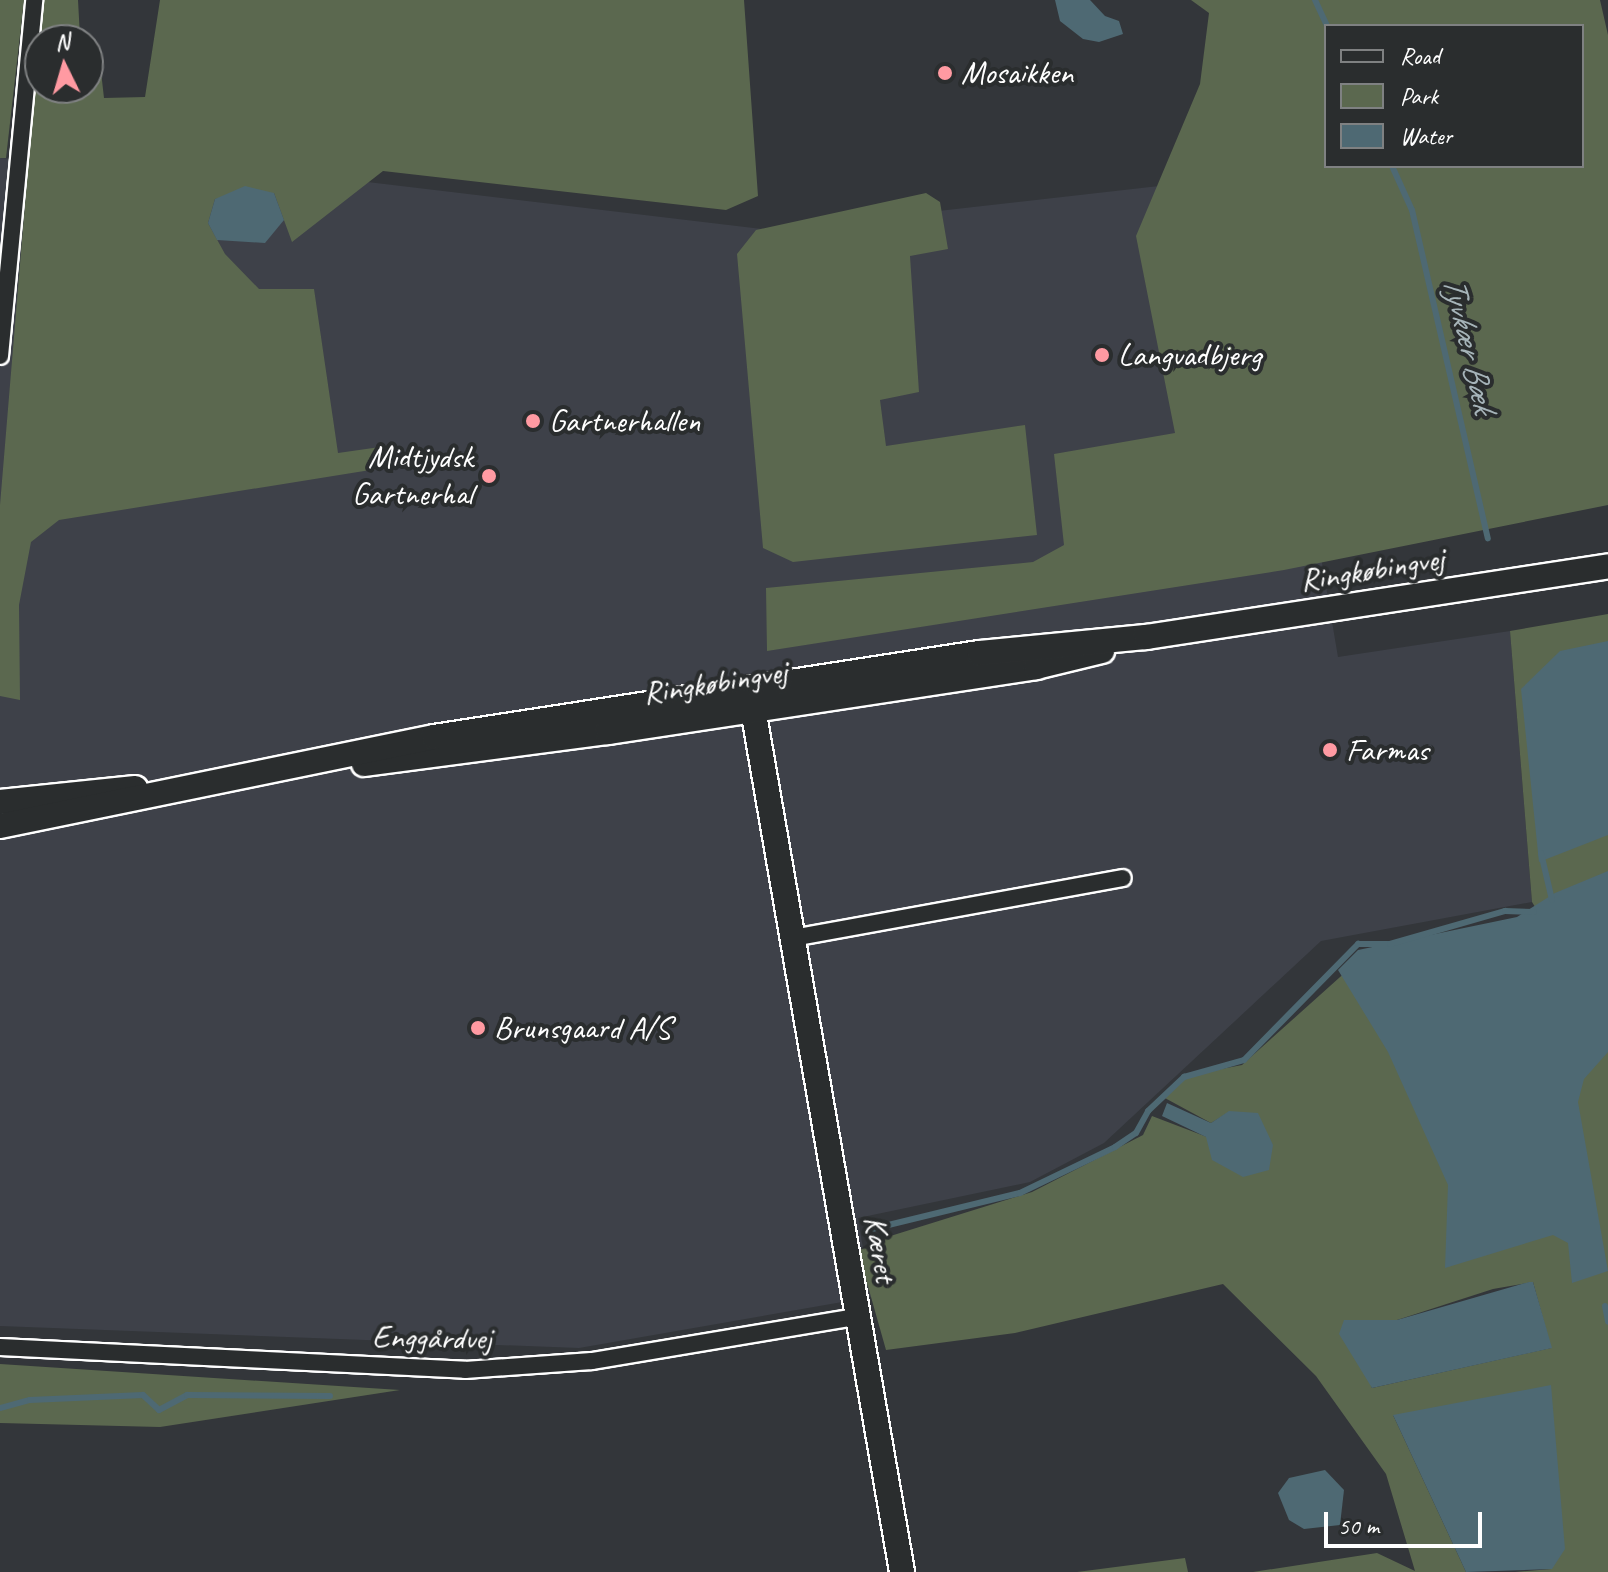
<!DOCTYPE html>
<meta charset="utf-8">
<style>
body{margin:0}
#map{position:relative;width:1608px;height:1572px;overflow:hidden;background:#33363a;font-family:Caveat,sans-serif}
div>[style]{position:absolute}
.built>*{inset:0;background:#3e4149}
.green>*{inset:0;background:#5b684f}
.water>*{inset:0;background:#4e6973}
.stream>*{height:6px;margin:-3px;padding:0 3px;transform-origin:3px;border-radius:3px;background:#4e6973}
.roads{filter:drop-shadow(2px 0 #fff) drop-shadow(-2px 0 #fff) drop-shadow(0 2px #fff) drop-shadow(0 -2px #fff)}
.street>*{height:16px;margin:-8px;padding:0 8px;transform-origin:8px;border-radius:8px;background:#2a2d2e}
.secondary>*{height:24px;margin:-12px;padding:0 12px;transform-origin:12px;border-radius:12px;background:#2a2d2e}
.dots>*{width:22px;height:22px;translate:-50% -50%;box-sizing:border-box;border:4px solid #2a2d2e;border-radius:50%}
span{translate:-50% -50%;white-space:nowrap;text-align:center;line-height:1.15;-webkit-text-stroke:8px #2a2d2e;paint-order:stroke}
.poi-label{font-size:32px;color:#fff}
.left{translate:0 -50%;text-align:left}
.right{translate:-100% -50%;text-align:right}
.street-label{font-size:32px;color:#fff}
.water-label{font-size:34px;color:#a6b4b9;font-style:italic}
.legend{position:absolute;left:1324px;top:24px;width:260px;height:144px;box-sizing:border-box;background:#2a2d2e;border:2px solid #7f8182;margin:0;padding:10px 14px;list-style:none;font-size:24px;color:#fff}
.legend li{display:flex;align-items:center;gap:16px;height:40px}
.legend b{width:40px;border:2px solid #7f8182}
.north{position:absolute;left:24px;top:24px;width:80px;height:80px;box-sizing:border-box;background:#2a2d2e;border:2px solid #7f8182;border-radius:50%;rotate:355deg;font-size:22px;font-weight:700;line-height:32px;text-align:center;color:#fff}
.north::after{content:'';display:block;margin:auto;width:28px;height:36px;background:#ff9aa2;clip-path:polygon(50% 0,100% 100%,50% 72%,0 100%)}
.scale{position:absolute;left:1324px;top:1512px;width:158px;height:36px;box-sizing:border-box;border:4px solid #fff;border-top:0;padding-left:10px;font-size:24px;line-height:28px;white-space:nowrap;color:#fff;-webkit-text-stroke:6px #2a2d2e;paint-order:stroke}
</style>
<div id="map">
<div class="built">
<div style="clip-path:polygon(0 158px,334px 178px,770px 230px,1256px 175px,1338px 657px,1510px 631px,1532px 902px,1321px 941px,1104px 1143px,1030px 1182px,858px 1218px,871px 1297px,579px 1348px,0 1326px)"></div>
</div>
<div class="green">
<div style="clip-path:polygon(0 0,24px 0,6px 158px,0 158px)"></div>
<div style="clip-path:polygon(42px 0,78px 0,80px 37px,85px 40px,40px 40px,40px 88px,88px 88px,88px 41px,98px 45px,104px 98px,145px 97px,160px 0,744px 0,758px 196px,726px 210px,383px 171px,292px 242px,274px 193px,215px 199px,208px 223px,225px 254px,259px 289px,314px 289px,338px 453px,387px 446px,389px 467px,59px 520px,31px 542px,19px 605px,20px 700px,0 696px,0 505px)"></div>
<div style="clip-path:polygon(evenodd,1191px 0,1600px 0,1608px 35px,1608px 505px,1284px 570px,767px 651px,766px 588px,1033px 562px,1064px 545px,1054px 454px,1175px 433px,1136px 236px,1200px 84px,1209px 13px,1191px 0,1582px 26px,1582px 166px,1326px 166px,1326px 26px,1582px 26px)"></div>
<div style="clip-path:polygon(926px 193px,940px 202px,948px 249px,910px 256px,919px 392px,880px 400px,886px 446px,1025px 425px,1037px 535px,793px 562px,763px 548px,737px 254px,756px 230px)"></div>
<div style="clip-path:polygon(evenodd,1608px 614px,1608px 1572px,1515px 1572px,1551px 1569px,1393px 1415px,1466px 1572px,1253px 1572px,1377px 1553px,1415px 1571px,1386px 1474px,1316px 1376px,1223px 1284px,1015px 1333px,886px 1350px,858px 1251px,884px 1238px,1032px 1192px,1143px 1135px,1152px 1116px,1207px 1137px,1229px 1112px,1211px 1123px,1163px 1097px,1190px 1075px,1242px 1065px,1359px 960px,1543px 920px,1532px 902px,1510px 631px,1608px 614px,1533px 1282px,1551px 1348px,1372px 1388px,1344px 1320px,1397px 1320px,1493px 1289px,1533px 1282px)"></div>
<div style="clip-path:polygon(0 1365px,0 1364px,400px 1390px,160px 1427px,0 1423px)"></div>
<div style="clip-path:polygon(1185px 1558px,1188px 1572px,1077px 1572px)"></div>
</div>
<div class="water">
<div style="clip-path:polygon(1055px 0,1090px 0,1105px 16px,1119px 21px,1123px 34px,1099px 42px,1083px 39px,1060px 21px)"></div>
<div style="clip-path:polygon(245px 186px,274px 193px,284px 220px,265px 243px,217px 240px,208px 223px,215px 199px)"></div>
<div style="clip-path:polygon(1608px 641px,1608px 835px,1539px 862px,1521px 689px,1560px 651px)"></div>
<div style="clip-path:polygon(1608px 871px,1608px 1052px,1584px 1079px,1578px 1102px,1608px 1271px,1572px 1283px,1568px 1243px,1553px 1235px,1445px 1268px,1448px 1185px,1388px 1052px,1338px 970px,1358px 950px,1517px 917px,1555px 893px)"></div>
<div style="clip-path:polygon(1167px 1103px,1211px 1123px,1229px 1111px,1258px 1113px,1273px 1145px,1269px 1170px,1243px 1177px,1212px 1160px,1206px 1137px,1162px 1116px)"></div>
<div style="clip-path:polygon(1529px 1282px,1533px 1282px,1552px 1348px,1372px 1388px,1339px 1334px,1344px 1320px,1397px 1320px)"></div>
<div style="clip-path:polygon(1551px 1385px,1565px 1549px,1552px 1569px,1466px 1572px,1393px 1415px)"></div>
<div style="clip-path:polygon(1325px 1470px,1344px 1490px,1340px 1525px,1304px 1529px,1289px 1520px,1278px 1493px,1289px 1478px)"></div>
</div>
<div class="stream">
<div style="left:1315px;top:0;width:29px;rotate:65deg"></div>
<div style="left:1392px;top:166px;width:48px;rotate:65.6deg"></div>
<div style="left:1412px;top:210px;width:337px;rotate:77deg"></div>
<div style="left:1541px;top:853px;width:48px;rotate:76.8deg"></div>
<div style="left:872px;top:1229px;width:152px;rotate:-13.7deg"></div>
<div style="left:1020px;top:1193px;width:106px;rotate:-25.8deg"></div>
<div style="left:1115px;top:1147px;width:25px;rotate:-34deg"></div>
<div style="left:1136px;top:1133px;width:25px;rotate:-61deg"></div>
<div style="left:1148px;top:1111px;width:50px;rotate:-43.4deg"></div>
<div style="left:1184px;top:1077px;width:62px;rotate:-15.8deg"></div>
<div style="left:1244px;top:1060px;width:163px;rotate:-45.5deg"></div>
<div style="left:1358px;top:944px;width:32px"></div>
<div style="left:1390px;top:944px;width:120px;rotate:-16deg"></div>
<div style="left:1505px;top:911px;width:29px;rotate:2deg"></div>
<div style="left:1605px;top:1306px;width:16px;rotate:79deg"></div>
<div style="left:0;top:1408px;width:31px;rotate:-15deg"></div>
<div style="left:30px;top:1400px;width:113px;rotate:-2.5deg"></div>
<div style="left:143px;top:1395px;width:22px;rotate:43deg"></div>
<div style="left:159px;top:1410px;width:32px;rotate:-28deg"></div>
<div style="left:187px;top:1395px;width:143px;rotate:0.4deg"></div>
</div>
<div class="roads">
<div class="street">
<div style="left:0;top:356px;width:358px;rotate:-84.5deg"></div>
<div style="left:793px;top:938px;width:335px;rotate:-10.3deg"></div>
<div style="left:0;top:1347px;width:466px;rotate:2.8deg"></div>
<div style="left:465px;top:1370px;width:127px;rotate:-4.1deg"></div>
<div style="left:592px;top:1361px;width:272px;rotate:-9.5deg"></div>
</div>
<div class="secondary">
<div style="left:753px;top:709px;width:876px;rotate:80.2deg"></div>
<div style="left:364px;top:764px;width:246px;rotate:-7.5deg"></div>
<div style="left:608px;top:732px;width:433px;rotate:-8.6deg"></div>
<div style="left:1036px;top:667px;width:68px;rotate:-13.6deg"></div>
<div style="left:0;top:802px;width:136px;rotate:-5.9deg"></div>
<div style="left:0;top:826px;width:443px;rotate:-11.6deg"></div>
<div style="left:434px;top:737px;width:551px;rotate:-8.76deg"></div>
<div style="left:979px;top:653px;width:168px;rotate:-5.5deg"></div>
<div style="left:1146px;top:637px;width:467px;rotate:-8.7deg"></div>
</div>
</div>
<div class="dots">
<div style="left:945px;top:73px;background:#ff9aa2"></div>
<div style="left:1102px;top:355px;background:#ff9aa2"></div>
<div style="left:533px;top:421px;background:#ff9aa2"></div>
<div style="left:489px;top:476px;background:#ff9aa2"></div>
<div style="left:1330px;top:750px;background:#ff9aa2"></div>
<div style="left:478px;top:1028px;background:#ff9aa2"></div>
</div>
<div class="poi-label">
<span class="left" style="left:961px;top:73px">Mosaikken</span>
<span class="left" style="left:1118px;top:355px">Langvadbjerg</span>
<span class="left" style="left:549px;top:421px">Gartnerhallen</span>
<span class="right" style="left:473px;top:476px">Midtjydsk<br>Gartnerhal</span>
<span class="left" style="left:1346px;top:750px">Farmas</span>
<span class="left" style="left:494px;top:1028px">Brunsgaard A/S</span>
</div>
<div class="street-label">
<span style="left:1372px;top:570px;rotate:-9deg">Ringkøbingvej</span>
<span style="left:715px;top:683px;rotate:-9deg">Ringkøbingvej</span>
<span style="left:880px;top:1249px;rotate:80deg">Kæret</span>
<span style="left:432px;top:1338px;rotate:1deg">Enggårdvej</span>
</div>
<div class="water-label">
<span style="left:1470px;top:344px;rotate:77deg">Tyvkær Bæk</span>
</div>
<ul class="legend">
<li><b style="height:10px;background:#2a2d2e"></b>Road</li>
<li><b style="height:22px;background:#5b684f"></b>Park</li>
<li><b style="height:22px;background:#4e6973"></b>Water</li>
</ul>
<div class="north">N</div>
<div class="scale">50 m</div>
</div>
